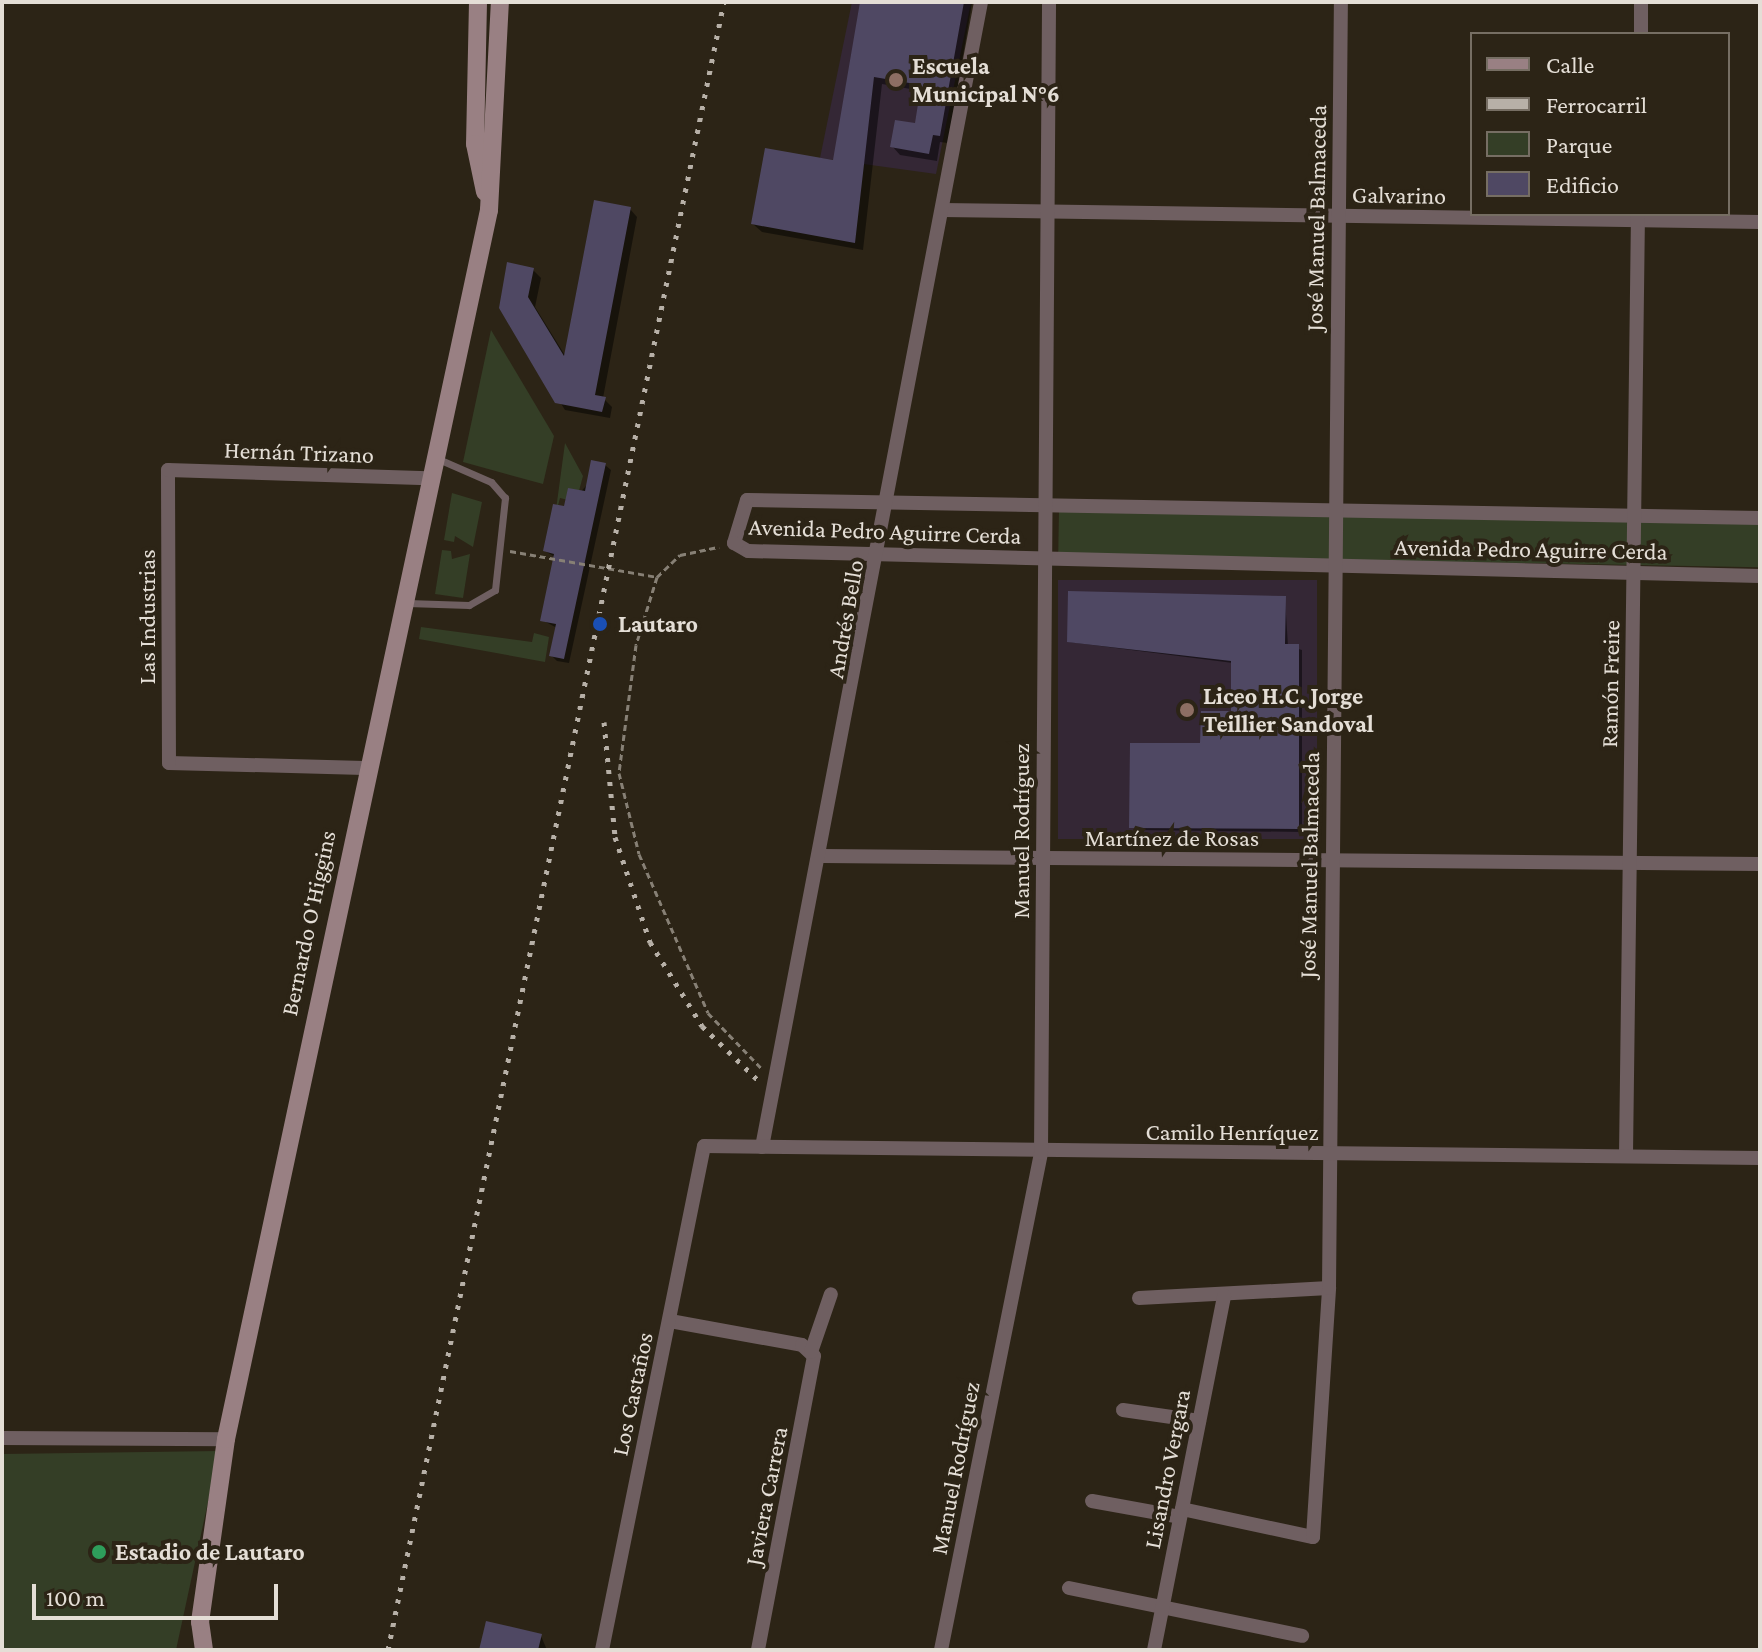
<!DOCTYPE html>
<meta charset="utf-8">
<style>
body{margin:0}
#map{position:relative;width:1762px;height:1652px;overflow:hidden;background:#2c2416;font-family:"Crimson Pro",serif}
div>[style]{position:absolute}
.education>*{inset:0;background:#342735;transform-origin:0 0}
.green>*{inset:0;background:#343e26;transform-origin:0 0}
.shadow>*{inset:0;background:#0007}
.building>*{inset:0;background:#4f4863}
.path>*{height:3px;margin-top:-1.5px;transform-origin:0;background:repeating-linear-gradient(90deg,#878075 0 6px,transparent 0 10px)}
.service>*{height:7px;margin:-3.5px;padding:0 3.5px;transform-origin:3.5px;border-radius:3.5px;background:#6f5f61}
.minor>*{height:14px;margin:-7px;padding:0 7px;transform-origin:7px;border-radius:7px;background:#6f5f61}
.secondary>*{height:18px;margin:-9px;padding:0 9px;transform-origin:9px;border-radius:9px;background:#998083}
.rail>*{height:5px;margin-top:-2.5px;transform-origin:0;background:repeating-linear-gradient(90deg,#b7b0a7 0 4px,transparent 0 12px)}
.dots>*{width:22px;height:22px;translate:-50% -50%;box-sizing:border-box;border:4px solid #2c2416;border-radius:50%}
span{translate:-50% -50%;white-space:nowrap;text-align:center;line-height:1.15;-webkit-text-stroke:8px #2c2416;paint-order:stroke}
.poi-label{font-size:24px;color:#e4ded6;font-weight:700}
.left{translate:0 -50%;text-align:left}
.street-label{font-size:24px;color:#e4ded6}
.frame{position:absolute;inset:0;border:4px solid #e4ded6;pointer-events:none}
.legend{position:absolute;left:1470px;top:32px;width:260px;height:184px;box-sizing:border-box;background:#2c2416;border:2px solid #766e63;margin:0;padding:10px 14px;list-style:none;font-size:24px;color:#e4ded6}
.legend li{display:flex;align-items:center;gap:16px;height:40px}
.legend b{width:40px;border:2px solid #766e63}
.scale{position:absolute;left:32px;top:1584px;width:246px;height:36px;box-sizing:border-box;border:4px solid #e4ded6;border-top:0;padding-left:10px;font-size:24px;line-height:28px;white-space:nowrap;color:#e4ded6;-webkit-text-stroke:6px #2c2416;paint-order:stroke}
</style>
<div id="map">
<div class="education">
<div style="clip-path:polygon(852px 2px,971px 2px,936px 174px,820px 158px)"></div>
<div style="left:1058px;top:580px;width:259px;height:259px"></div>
</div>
<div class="green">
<div style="clip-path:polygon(491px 330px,554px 436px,543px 484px,463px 462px)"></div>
<div style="clip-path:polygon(565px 443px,583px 476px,576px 502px,560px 498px,555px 517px)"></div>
<div style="clip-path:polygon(452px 493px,482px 502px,473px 547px,455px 536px,454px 542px,444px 540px)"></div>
<div style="left:1059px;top:510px;width:701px;height:45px;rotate:1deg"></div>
<div style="clip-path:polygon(442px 550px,451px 551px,452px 559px,470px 554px,463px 598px,435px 594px)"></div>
<div style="clip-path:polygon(421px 627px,532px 642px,534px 633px,549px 637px,545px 662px,419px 639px)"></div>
<div style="clip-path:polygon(219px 1451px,176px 1650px,2px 1650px,2px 1454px)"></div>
</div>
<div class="shadow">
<div style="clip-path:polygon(862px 2px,972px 3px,948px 143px,940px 142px,937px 161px,900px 155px,892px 146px,916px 125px,922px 91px,882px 84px,863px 250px,762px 232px,753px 224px,835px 162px)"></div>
<div style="clip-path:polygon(630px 209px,637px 217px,603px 398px,612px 407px,610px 418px,565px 410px,501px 308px,533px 270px,541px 278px,535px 307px,566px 357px)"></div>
<div style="clip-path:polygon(605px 465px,611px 470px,569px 663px,557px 661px,551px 655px,557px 628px,542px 620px,555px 557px,545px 551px,566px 508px)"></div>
<div style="clip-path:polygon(1285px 598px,1288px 646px,1302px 650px,1302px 832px,1135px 830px,1233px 713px,1233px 663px,1069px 642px)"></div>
<div style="clip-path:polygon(541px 1636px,547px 1650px,481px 1650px)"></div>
</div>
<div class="building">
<div style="clip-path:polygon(860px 2px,964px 2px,940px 136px,933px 135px,929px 154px,890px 147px,895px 120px,915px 123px,921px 85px,874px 77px,855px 243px,751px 224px,765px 148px,833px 160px)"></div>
<div style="clip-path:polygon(594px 200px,631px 207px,595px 395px,606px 397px,602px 412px,555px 403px,499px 308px,507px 262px,534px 268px,528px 297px,564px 356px)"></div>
<div style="clip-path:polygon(591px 460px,606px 463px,564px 659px,549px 656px,556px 624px,540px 621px,554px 554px,543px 551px,553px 504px,564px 506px,568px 488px,585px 491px)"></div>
<div style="clip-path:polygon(1068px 591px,1286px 596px,1285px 644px,1299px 644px,1299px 829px,1129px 828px,1130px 743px,1200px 743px,1201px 711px,1231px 711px,1231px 661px,1067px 642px)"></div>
<div style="clip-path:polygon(486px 1621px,542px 1634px,538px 1650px,479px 1650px)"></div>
</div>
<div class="path">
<div style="left:510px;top:551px;width:149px;rotate:10deg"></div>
<div style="left:657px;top:577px;width:32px;rotate:-44deg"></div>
<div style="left:680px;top:555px;width:40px;rotate:-12deg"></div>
<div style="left:657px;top:577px;width:71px;rotate:107.2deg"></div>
<div style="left:636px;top:645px;width:129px;rotate:97.6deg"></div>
<div style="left:619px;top:773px;width:83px;rotate:76.1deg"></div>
<div style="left:639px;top:854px;width:173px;rotate:66.5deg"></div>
<div style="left:708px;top:1013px;width:79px;rotate:46deg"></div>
</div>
<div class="service">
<div style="left:407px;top:603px;width:62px;rotate:1.8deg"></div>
<div style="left:469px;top:605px;width:30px;rotate:-30deg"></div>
<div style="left:495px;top:590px;width:93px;rotate:-83.8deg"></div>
<div style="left:505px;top:498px;width:21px;rotate:-131deg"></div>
<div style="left:491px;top:482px;width:60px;rotate:-156.4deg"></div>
</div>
<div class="minor">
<div style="left:1641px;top:34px;width:32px;rotate:-90deg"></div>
<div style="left:942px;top:210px;width:818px;rotate:0.84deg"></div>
<div style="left:1760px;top:518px;width:1013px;rotate:-178.98deg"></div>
<div style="left:747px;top:500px;width:45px;rotate:106.8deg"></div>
<div style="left:734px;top:543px;width:16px;rotate:30deg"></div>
<div style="left:748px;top:551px;width:1012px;rotate:1.42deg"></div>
<div style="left:364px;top:768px;width:195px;rotate:-178.5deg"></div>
<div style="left:169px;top:763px;width:293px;rotate:-90.2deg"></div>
<div style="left:168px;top:470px;width:260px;rotate:1.8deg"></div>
<div style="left:823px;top:856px;width:937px;rotate:0.49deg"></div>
<div style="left:762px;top:1147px;width:1166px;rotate:-79.17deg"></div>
<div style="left:1626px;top:1155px;width:941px;rotate:-89.27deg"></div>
<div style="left:1139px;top:1298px;width:190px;rotate:-3deg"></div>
<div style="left:670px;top:1321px;width:134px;rotate:10.3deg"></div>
<div style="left:802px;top:1345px;width:16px;rotate:43deg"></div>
<div style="left:814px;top:1356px;width:299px;rotate:100.8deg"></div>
<div style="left:811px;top:1352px;width:61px;rotate:-71deg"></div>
<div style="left:1123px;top:1410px;width:77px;rotate:8.2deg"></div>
<div style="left:2px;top:1438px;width:224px;rotate:0.3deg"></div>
<div style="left:1092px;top:1501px;width:89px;rotate:10.3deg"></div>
<div style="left:1182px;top:1509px;width:134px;rotate:12.1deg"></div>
<div style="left:1313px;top:1537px;width:250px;rotate:-86.3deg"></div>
<div style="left:1329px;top:1288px;width:1286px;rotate:-89.47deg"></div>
<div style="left:1069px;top:1588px;width:238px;rotate:11.6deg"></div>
<div style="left:602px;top:1650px;width:514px;rotate:-78.56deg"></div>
<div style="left:704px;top:1146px;width:1056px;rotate:0.65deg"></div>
<div style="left:941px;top:1650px;width:507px;rotate:-78.62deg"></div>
<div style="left:1041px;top:1153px;width:1151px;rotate:-89.6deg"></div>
<div style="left:1154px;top:1650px;width:361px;rotate:-78.8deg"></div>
</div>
<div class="secondary">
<div style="left:478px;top:2px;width:142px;rotate:91.2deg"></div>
<div style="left:475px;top:144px;width:49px;rotate:78.2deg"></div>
<div style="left:204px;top:1650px;width:28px;rotate:-98deg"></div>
<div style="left:200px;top:1622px;width:185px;rotate:-81.9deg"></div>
<div style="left:226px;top:1439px;width:1257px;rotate:-77.92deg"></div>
<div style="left:489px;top:210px;width:208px;rotate:-87deg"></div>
</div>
<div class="rail">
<div style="left:604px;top:722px;width:116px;rotate:84.5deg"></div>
<div style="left:615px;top:837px;width:111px;rotate:71.6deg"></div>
<div style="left:650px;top:942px;width:99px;rotate:58.2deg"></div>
<div style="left:702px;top:1026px;width:82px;rotate:44deg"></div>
<div style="left:388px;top:1650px;width:1682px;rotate:-78.48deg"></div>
</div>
<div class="dots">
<div style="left:896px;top:80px;background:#8d6e63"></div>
<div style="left:600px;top:624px;background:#1a4fb4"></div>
<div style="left:1187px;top:710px;background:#8d6e63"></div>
<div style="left:99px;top:1552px;background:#2e9e5b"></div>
</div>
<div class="poi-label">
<span class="left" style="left:912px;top:80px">Escuela<br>Municipal N°6</span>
<span class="left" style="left:618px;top:624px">Lautaro</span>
<span class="left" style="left:1203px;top:710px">Liceo H.C. Jorge<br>Teillier Sandoval</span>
<span class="left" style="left:115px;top:1552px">Estadio de Lautaro</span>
</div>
<div class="street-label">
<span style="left:1399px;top:195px;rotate:1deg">Galvarino</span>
<span style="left:1316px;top:218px;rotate:-89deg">José Manuel Balmaceda</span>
<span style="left:299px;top:452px;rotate:2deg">Hernán Trizano</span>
<span style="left:885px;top:531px;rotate:2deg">Avenida Pedro Aguirre Cerda</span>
<span style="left:1531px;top:549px;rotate:1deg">Avenida Pedro Aguirre Cerda</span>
<span style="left:147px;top:617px;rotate:-90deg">Las Industrias</span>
<span style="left:845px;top:619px;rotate:-80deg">Andrés Bello</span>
<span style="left:1610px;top:684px;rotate:-89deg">Ramón Freire</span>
<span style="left:1021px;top:831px;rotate:-90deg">Manuel Rodríguez</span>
<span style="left:1172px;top:838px">Martínez de Rosas</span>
<span style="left:1309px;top:865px;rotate:-89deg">José Manuel Balmaceda</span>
<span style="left:308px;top:923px;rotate:-78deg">Bernardo O'Higgins</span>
<span style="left:1232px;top:1132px">Camilo Henríquez</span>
<span style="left:632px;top:1394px;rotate:-78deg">Los Castaños</span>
<span style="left:955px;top:1468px;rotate:-79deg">Manuel Rodríguez</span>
<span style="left:1167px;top:1469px;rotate:-79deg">Lisandro Vergara</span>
<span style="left:766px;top:1496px;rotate:-79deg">Javiera Carrera</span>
</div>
<div class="frame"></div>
<ul class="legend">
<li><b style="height:10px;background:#998083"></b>Calle</li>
<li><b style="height:10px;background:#b7b0a7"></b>Ferrocarril</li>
<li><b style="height:22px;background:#343e26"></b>Parque</li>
<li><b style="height:22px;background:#4f4863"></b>Edificio</li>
</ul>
<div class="scale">100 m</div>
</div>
